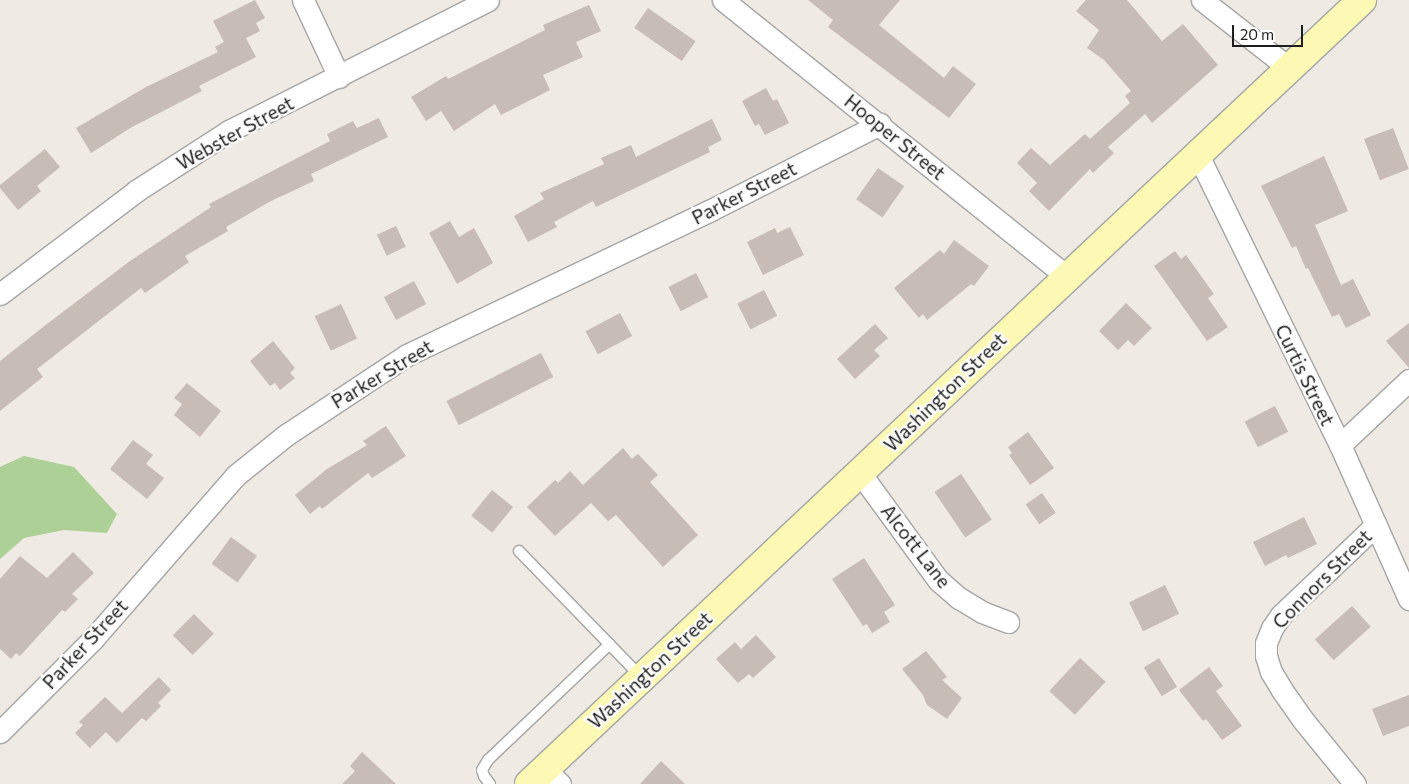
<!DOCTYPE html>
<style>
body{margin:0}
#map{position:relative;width:1409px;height:784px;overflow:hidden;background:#efeae3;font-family:Commissioner,sans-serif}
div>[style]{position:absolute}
.forest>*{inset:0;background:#add096}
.building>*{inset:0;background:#c7bcb6;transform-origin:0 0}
.roads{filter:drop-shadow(1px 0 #a5a5a5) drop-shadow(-1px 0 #a5a5a5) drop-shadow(0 1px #a5a5a5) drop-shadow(0 -1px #a5a5a5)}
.service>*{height:10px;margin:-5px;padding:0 5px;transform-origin:5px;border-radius:5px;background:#fff}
.minor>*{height:21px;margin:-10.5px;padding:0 10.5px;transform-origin:10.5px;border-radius:10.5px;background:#fff}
.secondary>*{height:28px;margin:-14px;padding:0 14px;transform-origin:14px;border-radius:14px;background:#fcf9b5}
span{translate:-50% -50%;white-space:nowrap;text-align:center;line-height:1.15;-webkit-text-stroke:4.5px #fff;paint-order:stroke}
.street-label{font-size:19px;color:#1e1e1e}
.scale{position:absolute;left:1232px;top:25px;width:71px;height:22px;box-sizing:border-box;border:2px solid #1e1e1e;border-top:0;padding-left:6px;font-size:15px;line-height:18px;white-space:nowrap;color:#1e1e1e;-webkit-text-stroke:4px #fff;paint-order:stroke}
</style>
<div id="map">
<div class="forest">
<div style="clip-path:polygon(24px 456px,74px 467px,117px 514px,107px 533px,64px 530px,24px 538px,0 559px,0 467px)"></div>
</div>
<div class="building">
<div style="clip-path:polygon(255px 0,265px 18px,256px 23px,260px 31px,246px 38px,256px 57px,199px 86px,202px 91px,132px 127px,91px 153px,76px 128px,146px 87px,218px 52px,215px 47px,224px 42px,213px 21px)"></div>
<div style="clip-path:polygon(808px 0,900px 0,879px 25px,944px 78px,953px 66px,976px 84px,949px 118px,828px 27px,833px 20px)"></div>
<div style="clip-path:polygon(1086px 0,1127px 0,1162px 41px,1183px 24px,1218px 65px,1152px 123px,1145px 114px,1108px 147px,1114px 153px,1093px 173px,1090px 169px,1049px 211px,1029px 191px,1037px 183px,1017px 163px,1031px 148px,1050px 165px,1085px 134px,1090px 139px,1130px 103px,1125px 96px,1131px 91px,1104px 60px,1087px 48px,1099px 30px,1076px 11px)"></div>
<div style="clip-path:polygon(589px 5px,601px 31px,576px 42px,583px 57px,543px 75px,550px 90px,501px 115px,495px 104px,454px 131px,441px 111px,426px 121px,411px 97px,446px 76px,448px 79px,545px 30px,543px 25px)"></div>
<div style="left:648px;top:8px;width:58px;height:24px;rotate:35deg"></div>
<div style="clip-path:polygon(766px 88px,773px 101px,777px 99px,789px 123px,765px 135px,759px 124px,755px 126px,742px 101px)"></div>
<div style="clip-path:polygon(379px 118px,388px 137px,311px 174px,314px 181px,271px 201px,226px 227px,228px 231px,185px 256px,189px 262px,145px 293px,141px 288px,37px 369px,43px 377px,0 411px,0 361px,43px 327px,130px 261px,211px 207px,209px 204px,330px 141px,327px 134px,353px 121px,357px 128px)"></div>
<div style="clip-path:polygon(712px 119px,722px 140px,708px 147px,710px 152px,596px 207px,593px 201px,554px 222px,557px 227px,528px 242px,514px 216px,544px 199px,540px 193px,604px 164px,601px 158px,631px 145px,636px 157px)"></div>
<div style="left:1393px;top:128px;width:44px;height:31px;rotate:69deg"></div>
<div style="clip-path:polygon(45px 149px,60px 167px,37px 186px,41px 191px,18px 210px,0 188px,0 185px)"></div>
<div style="clip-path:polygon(1324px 156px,1348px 211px,1315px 225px,1341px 285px,1353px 279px,1371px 315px,1346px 328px,1339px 314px,1332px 317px,1308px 268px,1306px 269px,1296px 246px,1292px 248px,1261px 186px)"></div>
<div style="left:878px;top:168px;width:32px;height:38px;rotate:35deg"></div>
<div style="clip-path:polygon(450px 221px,459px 237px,474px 228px,493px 263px,457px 284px,429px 233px)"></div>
<div style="left:396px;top:226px;width:23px;height:21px;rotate:65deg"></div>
<div style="clip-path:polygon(790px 227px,804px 255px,763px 275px,747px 242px,775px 228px,777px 233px)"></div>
<div style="clip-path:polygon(954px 240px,989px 266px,974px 286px,971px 284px,927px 320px,923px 314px,919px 318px,894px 288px,940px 250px,944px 254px)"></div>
<div style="clip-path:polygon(1175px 251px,1181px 259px,1186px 255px,1214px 294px,1208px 298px,1228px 327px,1207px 341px,1154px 266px)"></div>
<div style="left:696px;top:273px;width:27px;height:31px;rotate:63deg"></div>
<div style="left:414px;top:281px;width:26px;height:34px;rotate:62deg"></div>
<div style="left:764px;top:290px;width:29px;height:30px;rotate:63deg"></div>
<div style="clip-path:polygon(1126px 303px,1152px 328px,1134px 346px,1128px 340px,1118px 350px,1099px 331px)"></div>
<div style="left:341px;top:304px;width:38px;height:29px;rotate:65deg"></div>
<div style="left:620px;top:313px;width:26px;height:39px;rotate:62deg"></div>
<div style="clip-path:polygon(1409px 323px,1409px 368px,1386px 341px)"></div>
<div style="clip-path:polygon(875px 324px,888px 338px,874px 350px,880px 356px,855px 379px,837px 359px)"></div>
<div style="clip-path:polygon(273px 341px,295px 368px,290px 373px,295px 378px,280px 390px,275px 383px,270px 386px,250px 361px)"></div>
<div style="left:541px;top:353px;width:27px;height:106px;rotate:63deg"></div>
<div style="clip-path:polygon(187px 383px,221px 411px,200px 437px,174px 415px,182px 404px,174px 398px)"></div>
<div style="left:1275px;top:406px;width:29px;height:34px;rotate:63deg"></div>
<div style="clip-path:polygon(386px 426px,406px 456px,372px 478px,368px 473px,322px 509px,320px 506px,310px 514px,295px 495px,327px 469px,367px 445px,363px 441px)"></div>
<div style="clip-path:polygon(1028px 432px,1054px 468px,1030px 485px,1009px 455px,1012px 453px,1008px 447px)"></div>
<div style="clip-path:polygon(133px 440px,153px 455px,146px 464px,164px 478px,147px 499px,110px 469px)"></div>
<div style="clip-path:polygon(623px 448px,632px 459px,638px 454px,658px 475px,650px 482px,698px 535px,663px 567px,616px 515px,608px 521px,591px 503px,555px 536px,527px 507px,555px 480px,558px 483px,570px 471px,583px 485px)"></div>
<div style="left:961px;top:474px;width:55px;height:32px;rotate:56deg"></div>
<div style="left:492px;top:490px;width:27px;height:33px;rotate:39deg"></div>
<div style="left:1042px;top:493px;width:24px;height:20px;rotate:55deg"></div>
<div style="clip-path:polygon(1304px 517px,1317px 544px,1288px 558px,1286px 555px,1265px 566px,1253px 542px)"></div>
<div style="left:231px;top:537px;width:32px;height:33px;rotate:36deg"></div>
<div style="clip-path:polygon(73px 552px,94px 573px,72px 594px,78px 599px,65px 612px,62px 610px,20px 656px,16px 653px,11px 659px,0 649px,0 579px,20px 556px,47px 578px)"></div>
<div style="clip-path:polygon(864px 558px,895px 605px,884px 612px,890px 622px,872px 633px,867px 624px,863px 626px,832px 579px)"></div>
<div style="left:1165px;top:585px;width:32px;height:40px;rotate:64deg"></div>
<div style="left:1352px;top:606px;width:28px;height:50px;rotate:48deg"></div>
<div style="left:194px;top:614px;width:28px;height:30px;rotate:45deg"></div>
<div style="clip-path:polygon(756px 635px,776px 657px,753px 678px,749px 674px,738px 683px,716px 659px,735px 642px,741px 649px)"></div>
<div style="clip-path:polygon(926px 651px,947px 677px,942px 680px,962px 698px,947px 719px,927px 705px,923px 695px,902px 669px)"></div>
<div style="left:1080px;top:658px;width:35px;height:45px;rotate:43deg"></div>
<div style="left:1159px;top:658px;width:34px;height:18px;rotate:58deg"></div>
<div style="clip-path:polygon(1209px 667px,1223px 686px,1216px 691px,1242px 726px,1222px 740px,1206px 719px,1203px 721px,1179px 690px)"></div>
<div style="clip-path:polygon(159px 677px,171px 690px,158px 703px,161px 706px,146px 721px,142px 718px,117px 743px,106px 732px,90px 748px,75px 733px,83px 725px,79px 722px,105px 697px,122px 713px)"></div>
<div style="clip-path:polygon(1409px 695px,1409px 726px,1383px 736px,1372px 709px)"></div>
<div style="clip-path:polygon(362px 752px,396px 784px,342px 784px,355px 771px,350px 766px)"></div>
<div style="clip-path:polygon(661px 761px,685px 784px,640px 784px)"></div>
</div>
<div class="roads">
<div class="service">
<div style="left:519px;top:551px;width:175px;rotate:45.9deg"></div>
<div style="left:490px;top:784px;width:10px;rotate:-127deg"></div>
<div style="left:484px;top:776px;width:6px;rotate:-108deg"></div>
<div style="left:482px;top:770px;width:12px;rotate:-59deg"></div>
<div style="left:488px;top:760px;width:168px;rotate:-43.6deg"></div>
</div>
<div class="minor">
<div style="left:303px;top:0;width:85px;rotate:64.9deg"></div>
<div style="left:723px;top:0;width:440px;rotate:38.8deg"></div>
<div style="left:1202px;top:0;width:110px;rotate:38deg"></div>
<div style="left:1197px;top:153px;width:325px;rotate:63.9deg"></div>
<div style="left:1340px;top:445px;width:169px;rotate:65.9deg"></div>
<div style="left:0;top:294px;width:171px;rotate:-37.1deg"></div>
<div style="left:136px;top:191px;width:111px;rotate:-32.8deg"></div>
<div style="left:229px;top:131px;width:290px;rotate:-26.8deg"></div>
<div style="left:1340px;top:445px;width:95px;rotate:-43.3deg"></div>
<div style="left:860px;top:473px;width:132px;rotate:53.9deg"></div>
<div style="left:938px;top:580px;width:28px;rotate:41deg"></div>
<div style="left:959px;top:598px;width:27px;rotate:31deg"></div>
<div style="left:982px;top:612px;width:28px;rotate:21deg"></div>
<div style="left:0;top:732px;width:132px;rotate:-45deg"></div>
<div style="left:93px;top:639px;width:216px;rotate:-48.9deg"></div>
<div style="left:235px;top:476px;width:65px;rotate:-38.8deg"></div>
<div style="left:286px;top:435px;width:145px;rotate:-33.5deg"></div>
<div style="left:407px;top:355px;width:335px;rotate:-25.5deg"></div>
<div style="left:709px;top:211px;width:192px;rotate:-27deg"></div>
<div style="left:544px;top:769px;width:22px;rotate:43deg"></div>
<div style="left:1355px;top:784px;width:82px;rotate:-129.1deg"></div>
<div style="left:1303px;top:720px;width:37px;rotate:-125deg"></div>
<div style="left:1282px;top:690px;width:21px;rotate:-121deg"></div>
<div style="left:1271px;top:672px;width:17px;rotate:-107deg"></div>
<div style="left:1266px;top:656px;width:13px;rotate:-90deg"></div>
<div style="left:1266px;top:643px;width:16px;rotate:-68deg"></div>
<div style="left:1272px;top:628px;width:16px;rotate:-55deg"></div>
<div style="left:1281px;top:615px;width:131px;rotate:-43.5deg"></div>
</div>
<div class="secondary">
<div style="left:529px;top:784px;width:1144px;rotate:-43.26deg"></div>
</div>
</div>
<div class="street-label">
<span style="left:235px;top:133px;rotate:-29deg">Webster Street</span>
<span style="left:895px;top:137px;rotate:39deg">Hooper Street</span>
<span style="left:744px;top:193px;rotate:-27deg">Parker Street</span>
<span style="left:382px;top:374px;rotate:-31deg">Parker Street</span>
<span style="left:1305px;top:375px;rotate:64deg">Curtis Street</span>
<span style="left:945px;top:392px;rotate:-44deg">Washington Street</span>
<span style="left:916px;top:546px;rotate:52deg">Alcott Lane</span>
<span style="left:1322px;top:579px;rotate:-45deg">Connors Street</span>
<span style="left:85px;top:644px;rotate:-47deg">Parker Street</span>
<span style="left:650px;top:670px;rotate:-43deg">Washington Street</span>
</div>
<div class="scale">20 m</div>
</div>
